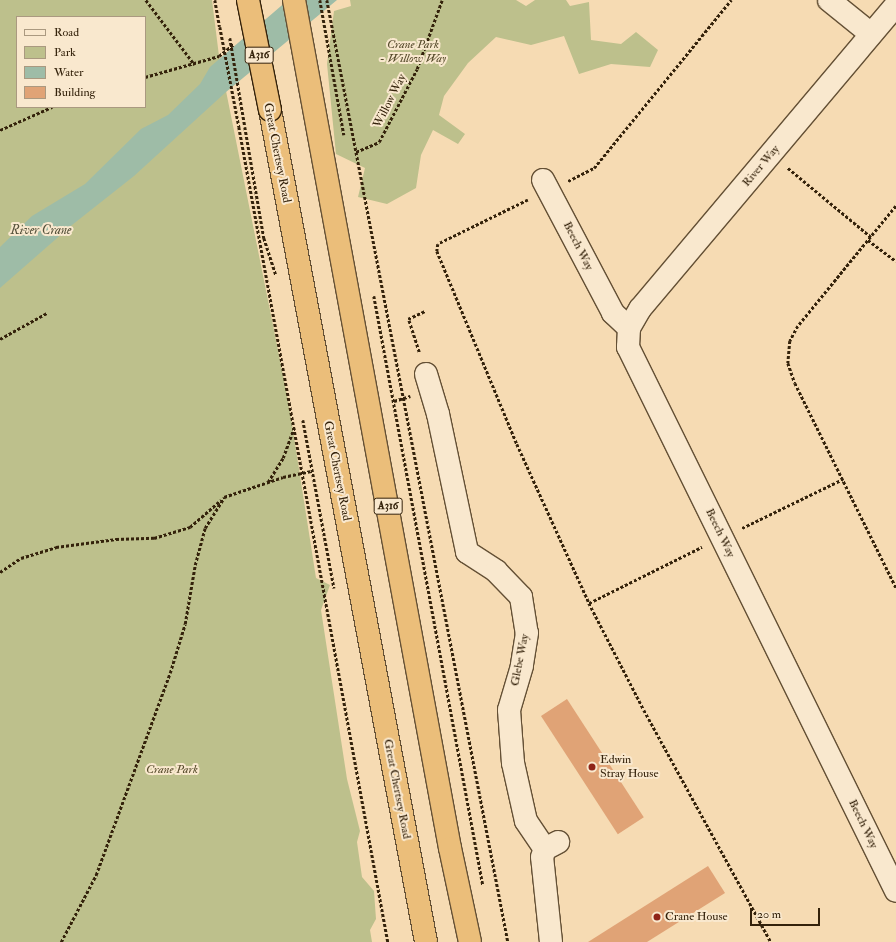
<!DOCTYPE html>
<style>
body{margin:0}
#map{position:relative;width:896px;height:942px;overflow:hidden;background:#f6dbb3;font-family:"IM FELL Double Pica",serif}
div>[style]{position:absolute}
.green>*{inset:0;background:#bdc08c}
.water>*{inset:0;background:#9ebca7}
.building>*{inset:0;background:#e0a376;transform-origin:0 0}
.path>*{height:2.5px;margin-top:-1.25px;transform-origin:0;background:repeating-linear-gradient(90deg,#34220b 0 3px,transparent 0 5px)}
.roads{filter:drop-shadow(1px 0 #645035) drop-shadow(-1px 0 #645035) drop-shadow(0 1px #645035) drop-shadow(0 -1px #645035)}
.minor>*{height:22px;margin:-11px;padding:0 11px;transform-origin:11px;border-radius:11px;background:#f9e8ce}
.highway>*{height:22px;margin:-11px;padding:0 11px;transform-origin:11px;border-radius:11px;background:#ebbe7a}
.path-bridge>*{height:2.5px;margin-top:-1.25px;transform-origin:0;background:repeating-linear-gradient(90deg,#34220b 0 3px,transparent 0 5px)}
.bridges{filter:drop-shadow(1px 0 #34220b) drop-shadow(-1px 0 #34220b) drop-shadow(0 1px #34220b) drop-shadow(0 -1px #34220b)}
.highway-bridge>*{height:22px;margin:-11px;padding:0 11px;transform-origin:11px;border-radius:11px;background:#ebbe7a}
.dots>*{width:11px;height:11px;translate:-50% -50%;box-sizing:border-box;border:2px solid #f9e8ce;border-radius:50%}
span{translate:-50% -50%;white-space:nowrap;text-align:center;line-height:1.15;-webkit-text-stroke:4px #f9e8ce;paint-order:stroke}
.shield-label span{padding:1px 3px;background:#f9e8ce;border:1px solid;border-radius:3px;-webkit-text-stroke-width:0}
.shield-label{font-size:11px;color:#34220b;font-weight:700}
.park-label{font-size:12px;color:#564a2b;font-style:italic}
.street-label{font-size:12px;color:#34220b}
.poi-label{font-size:12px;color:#34220b}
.left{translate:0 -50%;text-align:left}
.water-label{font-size:13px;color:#54503a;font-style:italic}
.legend{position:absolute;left:16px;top:16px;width:130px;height:92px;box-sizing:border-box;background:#f9e8ce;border:1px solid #aa9980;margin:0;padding:5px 7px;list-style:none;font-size:12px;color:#34220b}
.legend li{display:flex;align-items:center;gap:8px;height:20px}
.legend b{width:20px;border:1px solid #aa9980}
.scale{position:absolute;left:750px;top:908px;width:70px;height:18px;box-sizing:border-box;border:2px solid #34220b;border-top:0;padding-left:5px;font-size:12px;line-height:14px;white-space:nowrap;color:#34220b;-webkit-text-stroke:3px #f9e8ce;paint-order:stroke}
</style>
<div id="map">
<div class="green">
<div style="clip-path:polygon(evenodd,0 0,212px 0,219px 56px,289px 405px,316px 578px,330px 585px,321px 610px,347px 779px,360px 831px,357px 842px,362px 877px,374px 891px,376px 919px,370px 930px,372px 942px,0 942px,0 0,17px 17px,145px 17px,145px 107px,17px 107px,17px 17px)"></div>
<div style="clip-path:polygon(350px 0,516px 0,526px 6px,535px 0,566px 0,570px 6px,589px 2px,591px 40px,621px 44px,636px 32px,658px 50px,650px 67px,611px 64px,579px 74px,564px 36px,531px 45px,496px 37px,468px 63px,444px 96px,439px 115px,465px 134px,458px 144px,433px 130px,421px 155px,416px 188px,387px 204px,358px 197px,365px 168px,336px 154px,327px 64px,334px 11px,351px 6px)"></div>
</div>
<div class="water">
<div style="clip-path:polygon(288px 0,337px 0,226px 92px,134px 176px,72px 225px,0 288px,0 247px,32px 216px,85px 184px,141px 129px,168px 115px,200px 84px,210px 67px)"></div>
</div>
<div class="building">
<div style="left:567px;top:699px;width:141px;height:31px;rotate:57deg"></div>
<div style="clip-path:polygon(708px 866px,725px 893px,647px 942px,588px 942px)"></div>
</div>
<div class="path">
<div style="left:146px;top:0;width:81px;rotate:53deg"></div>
<div style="left:215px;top:0;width:27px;rotate:80deg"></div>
<div style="left:320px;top:0;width:137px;rotate:79.9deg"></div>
<div style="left:327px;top:0;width:959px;rotate:79.12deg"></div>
<div style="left:145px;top:77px;width:77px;rotate:-15.8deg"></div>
<div style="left:219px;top:56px;width:19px;rotate:-39deg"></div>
<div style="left:239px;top:127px;width:829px;rotate:79.64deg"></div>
<div style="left:245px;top:127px;width:113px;rotate:80.3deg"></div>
<div style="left:264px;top:238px;width:39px;rotate:72deg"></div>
<div style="left:0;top:130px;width:57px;rotate:-23.9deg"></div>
<div style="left:356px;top:152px;width:25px;rotate:-23deg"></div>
<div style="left:379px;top:142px;width:82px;rotate:-62.5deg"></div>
<div style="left:417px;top:69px;width:73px;rotate:-70.1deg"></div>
<div style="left:788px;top:168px;width:108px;rotate:39.7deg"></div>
<div style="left:568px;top:181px;width:29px;rotate:-27deg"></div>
<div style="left:594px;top:168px;width:217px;rotate:-50.8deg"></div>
<div style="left:528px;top:200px;width:100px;rotate:153.9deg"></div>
<div style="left:438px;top:244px;width:7px;rotate:98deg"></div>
<div style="left:437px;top:251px;width:209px;rotate:67.5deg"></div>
<div style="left:517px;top:444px;width:175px;rotate:65.6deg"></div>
<div style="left:589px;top:603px;width:120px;rotate:62.8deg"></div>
<div style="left:644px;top:710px;width:264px;rotate:61.3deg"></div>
<div style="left:896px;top:206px;width:155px;rotate:129.2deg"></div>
<div style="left:798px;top:326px;width:17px;rotate:118deg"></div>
<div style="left:790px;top:341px;width:22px;rotate:95deg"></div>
<div style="left:788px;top:363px;width:21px;rotate:71deg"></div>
<div style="left:795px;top:383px;width:228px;rotate:63.7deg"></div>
<div style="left:868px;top:240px;width:35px;rotate:37deg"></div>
<div style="left:374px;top:296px;width:599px;rotate:79.52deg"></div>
<div style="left:0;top:339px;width:54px;rotate:-29deg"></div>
<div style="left:419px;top:352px;width:35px;rotate:-108deg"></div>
<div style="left:408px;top:319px;width:19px;rotate:-25deg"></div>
<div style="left:394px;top:401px;width:17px;rotate:-17deg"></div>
<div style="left:303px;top:420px;width:171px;rotate:79.5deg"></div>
<div style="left:268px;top:482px;width:28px;rotate:-58deg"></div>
<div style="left:283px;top:458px;width:32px;rotate:-70deg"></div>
<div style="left:742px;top:528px;width:112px;rotate:-25.9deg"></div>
<div style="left:0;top:572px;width:25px;rotate:-34deg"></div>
<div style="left:21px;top:558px;width:37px;rotate:-17deg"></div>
<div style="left:56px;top:547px;width:61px;rotate:-7.6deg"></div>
<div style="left:116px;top:539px;width:38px;rotate:-2deg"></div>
<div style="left:154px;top:538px;width:38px;rotate:-17deg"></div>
<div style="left:190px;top:527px;width:41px;rotate:-41.1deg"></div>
<div style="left:589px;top:603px;width:126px;rotate:-26.4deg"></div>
<div style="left:61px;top:942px;width:76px;rotate:-62.4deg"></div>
<div style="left:96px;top:875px;width:215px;rotate:-69.9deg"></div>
<div style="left:170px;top:673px;width:51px;rotate:-73deg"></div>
<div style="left:185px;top:624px;width:60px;rotate:-80.4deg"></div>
<div style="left:195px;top:565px;width:38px;rotate:-75deg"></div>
<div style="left:205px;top:528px;width:36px;rotate:-58deg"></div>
<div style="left:224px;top:497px;width:62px;rotate:-18.7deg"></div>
<div style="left:283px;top:477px;width:30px;rotate:-12deg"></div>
</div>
<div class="roads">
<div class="minor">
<div style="left:829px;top:0;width:54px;rotate:39deg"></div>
<div style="left:543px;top:180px;width:150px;rotate:62.2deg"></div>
<div style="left:613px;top:313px;width:22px;rotate:43deg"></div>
<div style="left:629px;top:328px;width:19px;rotate:93deg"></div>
<div style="left:628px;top:347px;width:606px;rotate:63.77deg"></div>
<div style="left:629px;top:328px;width:22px;rotate:-60deg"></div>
<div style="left:640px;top:309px;width:397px;rotate:-49.9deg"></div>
<div style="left:426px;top:374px;width:42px;rotate:73.3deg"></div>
<div style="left:438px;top:414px;width:141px;rotate:78.1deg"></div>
<div style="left:467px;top:552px;width:35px;rotate:33deg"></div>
<div style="left:496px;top:571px;width:36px;rotate:46deg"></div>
<div style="left:521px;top:597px;width:36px;rotate:81deg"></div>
<div style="left:527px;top:633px;width:33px;rotate:99deg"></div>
<div style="left:522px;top:666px;width:46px;rotate:106.5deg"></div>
<div style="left:509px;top:710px;width:53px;rotate:85.7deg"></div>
<div style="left:513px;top:763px;width:59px;rotate:77.4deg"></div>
<div style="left:526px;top:821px;width:34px;rotate:56deg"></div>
<div style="left:551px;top:942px;width:85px;rotate:-96deg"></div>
<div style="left:542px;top:857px;width:9px;rotate:-69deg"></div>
<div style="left:545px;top:849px;width:15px;rotate:-28deg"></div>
</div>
<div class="highway">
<div style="left:294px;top:0;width:862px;rotate:79.58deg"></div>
<div style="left:450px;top:848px;width:96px;rotate:78deg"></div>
<div style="left:270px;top:110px;width:846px;rotate:79.38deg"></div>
</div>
</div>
<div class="path-bridge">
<div style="left:220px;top:27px;width:102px;rotate:79.2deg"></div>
<div style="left:230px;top:38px;width:90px;rotate:80.4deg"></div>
</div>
<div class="bridges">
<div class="highway-bridge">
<div style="left:248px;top:0;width:112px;rotate:78.7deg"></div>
</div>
</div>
<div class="dots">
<div style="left:592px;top:767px;background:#8f2418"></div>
<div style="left:657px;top:917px;background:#8f2418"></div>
</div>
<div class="shield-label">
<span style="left:259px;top:55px">A316</span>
<span style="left:388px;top:506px">A316</span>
</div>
<div class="park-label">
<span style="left:413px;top:52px">Crane Park<br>- Willow Way</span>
<span style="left:172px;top:770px">Crane Park</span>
</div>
<div class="street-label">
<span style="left:390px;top:101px;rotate:-63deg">Willow Way</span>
<span style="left:277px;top:153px;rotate:79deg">Great Chertsey Road</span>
<span style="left:761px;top:166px;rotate:-50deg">River Way</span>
<span style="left:578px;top:246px;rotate:63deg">Beech Way</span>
<span style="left:337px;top:471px;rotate:79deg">Great Chertsey Road</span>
<span style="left:720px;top:533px;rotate:64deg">Beech Way</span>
<span style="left:520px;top:660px;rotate:-79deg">Glebe Way</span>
<span style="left:397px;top:789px;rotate:79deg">Great Chertsey Road</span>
<span style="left:863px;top:824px;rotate:64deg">Beech Way</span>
</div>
<div class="poi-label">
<span class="left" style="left:600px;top:767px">Edwin<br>Stray House</span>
<span class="left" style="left:665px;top:917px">Crane House</span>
</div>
<div class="water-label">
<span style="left:41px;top:230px">River Crane</span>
</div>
<ul class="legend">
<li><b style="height:5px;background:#f9e8ce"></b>Road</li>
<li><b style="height:11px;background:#bdc08c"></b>Park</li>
<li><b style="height:11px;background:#9ebca7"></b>Water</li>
<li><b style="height:11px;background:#e0a376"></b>Building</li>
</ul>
<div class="scale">20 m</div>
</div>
